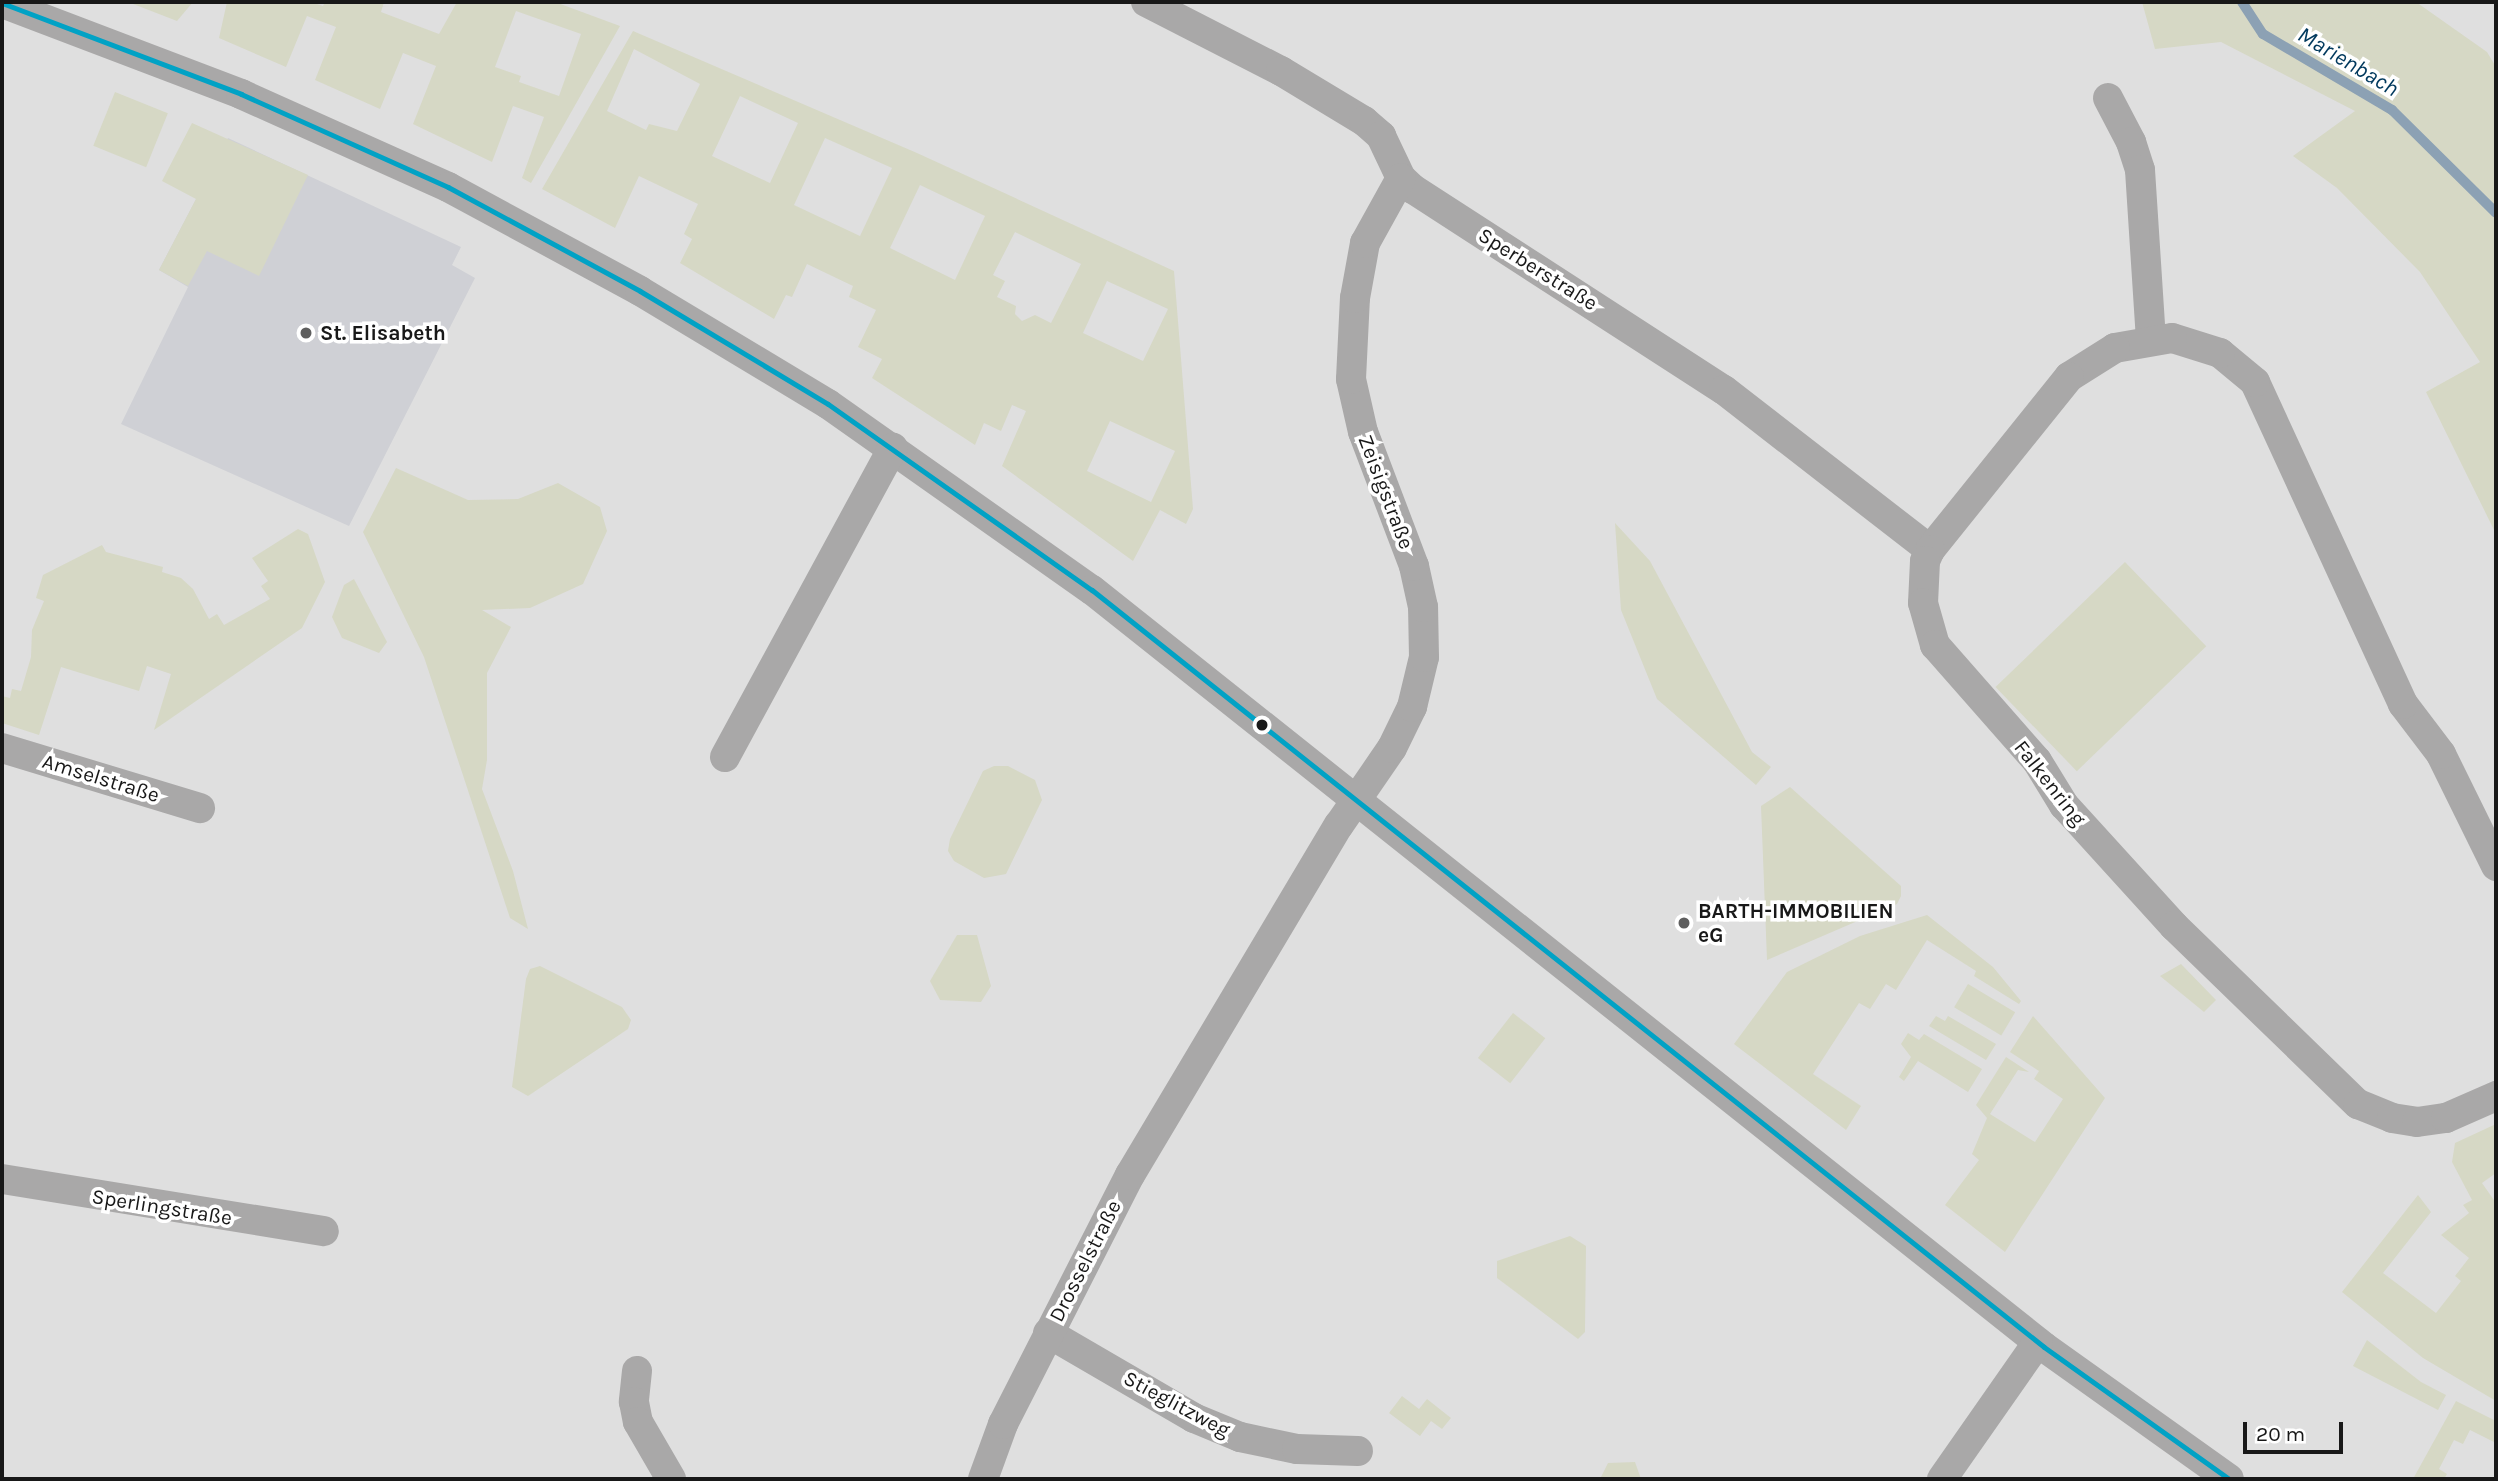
<!DOCTYPE html>
<meta charset="utf-8">
<style>
body{margin:0}
#map{position:relative;width:2498px;height:1481px;overflow:hidden;background:#dfdfdf;font-family:Karla,sans-serif}
div>[style]{position:absolute}
.built>*{inset:0;background:#cfd0d5}
.green>*{inset:0;background:#d6d8c5;transform-origin:0 0}
.stream>*{height:10px;margin:-5px;padding:0 5px;transform-origin:5px;border-radius:5px;background:#8ca1b4}
.minor>*{height:30px;margin:-15px;padding:0 15px;transform-origin:15px;border-radius:15px;background:#a9a8a8}
.bus-1>*{height:5px;margin:-2.5px;padding:0 2.5px;transform-origin:2.5px;border-radius:2.5px;background:#01a2c5}
.dots>*{width:19px;height:19px;translate:-50% -50%;box-sizing:border-box;border:4px solid #fff;border-radius:50%}
span{translate:-50% -50%;white-space:nowrap;text-align:center;line-height:1.15;-webkit-text-stroke:7px #fff;paint-order:stroke}
.street-label{font-size:21px;color:#181818}
.poi-label{font-size:21px;color:#181818;font-weight:700}
.left{translate:0 -50%;text-align:left}
.water-label{font-size:23px;color:#01395d;font-style:italic}
.frame{position:absolute;inset:0;border:4px solid #181818;pointer-events:none}
.scale{position:absolute;left:2243px;top:1422px;width:100px;height:32px;box-sizing:border-box;border:4px solid #181818;border-top:0;padding-left:9px;font-size:21px;line-height:24px;white-space:nowrap;color:#181818;-webkit-text-stroke:5px #fff;paint-order:stroke}
</style>
<div id="map">
<div class="built">
<div style="clip-path:polygon(228px 138px,461px 247px,452px 265px,475px 278px,349px 526px,121px 424px,188px 287px,159px 270px)"></div>
</div>
<div class="green">
<div style="clip-path:polygon(128px 2px,193px 2px,177px 21px)"></div>
<div style="clip-path:polygon(evenodd,227px 2px,311px 2px,323px 6px,325px 2px,384px 2px,381px 12px,439px 34px,457px 2px,555px 2px,620px 26px,531px 183px,522px 178px,544px 117px,513px 106px,492px 162px,413px 124px,436px 66px,403px 53px,380px 109px,315px 80px,336px 27px,307px 16px,286px 67px,219px 38px,227px 2px,516px 11px,581px 34px,559px 96px,519px 82px,521px 76px,495px 67px,516px 11px)"></div>
<div style="clip-path:polygon(2142px 2px,2416px 2px,2487px 52px,2496px 67px,2496px 534px,2426px 392px,2480px 362px,2420px 272px,2337px 188px,2293px 156px,2355px 111px,2221px 42px,2155px 49px)"></div>
<div style="clip-path:polygon(evenodd,633px 31px,917px 153px,1174px 271px,1193px 509px,1186px 524px,1160px 510px,1133px 561px,1002px 466px,1026px 411px,1012px 405px,1001px 431px,984px 423px,975px 445px,872px 378px,882px 359px,858px 347px,876px 310px,849px 297px,853px 286px,807px 264px,792px 297px,786px 295px,774px 319px,680px 263px,692px 239px,684px 234px,698px 204px,639px 176px,615px 228px,542px 189px,633px 31px,634px 49px,700px 84px,677px 131px,649px 124px,646px 130px,607px 111px,634px 49px,633px 31px,740px 96px,798px 123px,770px 183px,712px 156px,740px 96px,633px 31px,825px 138px,892px 168px,860px 236px,794px 205px,825px 138px,633px 31px,920px 185px,985px 216px,955px 280px,890px 248px,920px 185px,633px 31px,1015px 232px,1081px 264px,1051px 323px,1035px 315px,1022px 321px,1015px 314px,1016px 306px,997px 297px,1005px 281px,993px 275px,1015px 232px,633px 31px,1107px 281px,1168px 309px,1143px 361px,1083px 333px,1107px 281px,633px 31px,1110px 421px,1175px 451px,1151px 502px,1087px 471px,1110px 421px)"></div>
<div style="left:115px;top:92px;width:57px;height:58px;rotate:22deg"></div>
<div style="clip-path:polygon(192px 123px,308px 175px,259px 276px,207px 251px,188px 286px,159px 270px,196px 199px,162px 181px)"></div>
<div style="clip-path:polygon(396px 468px,468px 500px,518px 499px,558px 483px,600px 507px,607px 531px,583px 584px,530px 608px,482px 610px,511px 627px,487px 673px,487px 760px,482px 789px,513px 871px,528px 929px,510px 918px,424px 657px,363px 532px)"></div>
<div style="clip-path:polygon(1615px 523px,1650px 561px,1752px 752px,1771px 767px,1756px 785px,1657px 699px,1621px 610px)"></div>
<div style="clip-path:polygon(298px 529px,308px 534px,325px 582px,302px 628px,154px 730px,171px 674px,147px 666px,139px 691px,61px 667px,39px 735px,2px 723px,2px 696px,10px 698px,12px 689px,21px 691px,31px 657px,32px 630px,44px 601px,36px 598px,43px 575px,102px 545px,106px 552px,163px 567px,162px 572px,181px 578px,193px 589px,209px 619px,217px 614px,224px 625px,270px 599px,261px 586px,268px 581px,252px 558px)"></div>
<div style="left:2125px;top:562px;width:117px;height:180px;rotate:46deg"></div>
<div style="clip-path:polygon(354px 579px,387px 642px,379px 653px,342px 638px,332px 617px,344px 585px)"></div>
<div style="clip-path:polygon(994px 766px,1008px 766px,1035px 780px,1042px 800px,1006px 874px,984px 878px,954px 861px,948px 851px,950px 839px,983px 771px)"></div>
<div style="clip-path:polygon(1790px 787px,1901px 886px,1901px 896px,1897px 904px,1767px 960px,1761px 806px)"></div>
<div style="clip-path:polygon(1927px 915px,1993px 967px,2021px 1001px,2019px 1004px,1974px 976px,1976px 971px,1927px 940px,1896px 990px,1886px 984px,1870px 1009px,1859px 1003px,1813px 1074px,1861px 1106px,1846px 1130px,1734px 1044px,1787px 972px,1860px 936px)"></div>
<div style="clip-path:polygon(957px 935px,977px 935px,991px 986px,981px 1002px,940px 1000px,930px 981px)"></div>
<div style="clip-path:polygon(2181px 964px,2216px 1000px,2204px 1012px,2160px 976px)"></div>
<div style="clip-path:polygon(540px 966px,622px 1007px,631px 1020px,628px 1029px,528px 1096px,512px 1087px,526px 979px,530px 969px)"></div>
<div style="left:1968px;top:984px;width:55px;height:27px;rotate:31deg"></div>
<div style="left:1513px;top:1013px;width:41px;height:57px;rotate:38deg"></div>
<div style="clip-path:polygon(1936px 1016px,1945px 1021px,1948px 1016px,1996px 1044px,1986px 1060px,1929px 1026px)"></div>
<div style="clip-path:polygon(2033px 1016px,2105px 1098px,2005px 1252px,1945px 1205px,1979px 1160px,1972px 1154px,1987px 1118px,1976px 1105px,2006px 1057px,2029px 1072px,2018px 1070px,1990px 1114px,2035px 1142px,2063px 1099px,2034px 1079px,2039px 1071px,2010px 1052px)"></div>
<div style="clip-path:polygon(1908px 1033px,1919px 1040px,1924px 1034px,1982px 1069px,1968px 1092px,1918px 1061px,1904px 1081px,1899px 1077px,1911px 1057px,1901px 1044px)"></div>
<div style="clip-path:polygon(2496px 1124px,2496px 1173px,2482px 1183px,2496px 1203px,2496px 1401px,2423px 1358px,2342px 1292px,2418px 1195px,2431px 1212px,2383px 1273px,2436px 1313px,2461px 1281px,2455px 1276px,2469px 1258px,2441px 1235px,2469px 1213px,2463px 1205px,2472px 1200px,2452px 1162px,2455px 1143px)"></div>
<div style="clip-path:polygon(1570px 1236px,1586px 1246px,1585px 1332px,1578px 1339px,1497px 1278px,1497px 1261px)"></div>
<div style="clip-path:polygon(2367px 1340px,2421px 1382px,2446px 1395px,2438px 1410px,2353px 1366px)"></div>
<div style="clip-path:polygon(1402px 1396px,1419px 1409px,1427px 1399px,1451px 1418px,1442px 1429px,1431px 1421px,1420px 1436px,1389px 1413px)"></div>
<div style="clip-path:polygon(2456px 1401px,2496px 1421px,2496px 1443px,2470px 1430px,2463px 1444px,2454px 1440px,2439px 1469px,2447px 1474px,2444px 1479px,2413px 1479px)"></div>
<div style="clip-path:polygon(1635px 1462px,1641px 1479px,1600px 1479px,1608px 1463px)"></div>
</div>
<div class="stream">
<div style="left:2242px;top:2px;width:38px;rotate:57deg"></div>
<div style="left:2263px;top:34px;width:150px;rotate:30.5deg"></div>
<div style="left:2392px;top:110px;width:146px;rotate:44.7deg"></div>
</div>
<div class="minor">
<div style="left:1146px;top:2px;width:152px;rotate:27.1deg"></div>
<div style="left:1281px;top:71px;width:97px;rotate:31.1deg"></div>
<div style="left:1364px;top:121px;width:23px;rotate:41deg"></div>
<div style="left:1381px;top:136px;width:47px;rotate:64.5deg"></div>
<div style="left:1401px;top:178px;width:16px;rotate:43deg"></div>
<div style="left:1413px;top:189px;width:370px;rotate:32.9deg"></div>
<div style="left:1724px;top:390px;width:261px;rotate:37.8deg"></div>
<div style="left:2px;top:3px;width:256px;rotate:20.8deg"></div>
<div style="left:241px;top:94px;width:227px;rotate:24.2deg"></div>
<div style="left:448px;top:187px;width:218px;rotate:28.4deg"></div>
<div style="left:640px;top:291px;width:219px;rotate:31deg"></div>
<div style="left:828px;top:404px;width:323px;rotate:35.2deg"></div>
<div style="left:1092px;top:590px;width:1216px;rotate:38.49deg"></div>
<div style="left:2044px;top:1347px;width:227px;rotate:35.5deg"></div>
<div style="left:2108px;top:98px;width:50px;rotate:62.4deg"></div>
<div style="left:2131px;top:142px;width:29px;rotate:72deg"></div>
<div style="left:2140px;top:170px;width:169px;rotate:86.3deg"></div>
<div style="left:2px;top:748px;width:207px;rotate:16.9deg"></div>
<div style="left:725px;top:757px;width:352px;rotate:-61.5deg"></div>
<div style="left:2496px;top:866px;width:125px;rotate:-116.2deg"></div>
<div style="left:2441px;top:754px;width:63px;rotate:-127.2deg"></div>
<div style="left:2403px;top:704px;width:354px;rotate:-114.7deg"></div>
<div style="left:2255px;top:382px;width:45px;rotate:-140.4deg"></div>
<div style="left:2220px;top:353px;width:50px;rotate:-162.6deg"></div>
<div style="left:2172px;top:338px;width:58px;rotate:170deg"></div>
<div style="left:2115px;top:348px;width:54px;rotate:147.8deg"></div>
<div style="left:2069px;top:377px;width:222px;rotate:128.8deg"></div>
<div style="left:1930px;top:550px;width:12px;rotate:114deg"></div>
<div style="left:1925px;top:561px;width:42px;rotate:92.7deg"></div>
<div style="left:1923px;top:603px;width:44px;rotate:74.1deg"></div>
<div style="left:1935px;top:645px;width:154px;rotate:48.7deg"></div>
<div style="left:2037px;top:761px;width:52px;rotate:58.5deg"></div>
<div style="left:2064px;top:805px;width:164px;rotate:47.7deg"></div>
<div style="left:2174px;top:926px;width:256px;rotate:44.1deg"></div>
<div style="left:2358px;top:1104px;width:37px;rotate:22deg"></div>
<div style="left:2392px;top:1118px;width:25px;rotate:9deg"></div>
<div style="left:2417px;top:1122px;width:29px;rotate:-8deg"></div>
<div style="left:2446px;top:1118px;width:55px;rotate:-23.7deg"></div>
<div style="left:2px;top:1179px;width:326px;rotate:9.2deg"></div>
<div style="left:1048px;top:1333px;width:169px;rotate:30.2deg"></div>
<div style="left:1194px;top:1418px;width:50px;rotate:22.4deg"></div>
<div style="left:1240px;top:1437px;width:58px;rotate:11.9deg"></div>
<div style="left:1297px;top:1449px;width:61px;rotate:1.9deg"></div>
<div style="left:637px;top:1371px;width:31px;rotate:96deg"></div>
<div style="left:634px;top:1402px;width:20px;rotate:79deg"></div>
<div style="left:638px;top:1422px;width:66px;rotate:59.9deg"></div>
<div style="left:983px;top:1479px;width:59px;rotate:-70deg"></div>
<div style="left:1003px;top:1424px;width:280px;rotate:-63deg"></div>
<div style="left:1130px;top:1175px;width:408px;rotate:-59.2deg"></div>
<div style="left:1339px;top:825px;width:93px;rotate:-55.5deg"></div>
<div style="left:1392px;top:748px;width:46px;rotate:-64deg"></div>
<div style="left:1412px;top:707px;width:51px;rotate:-76.5deg"></div>
<div style="left:1424px;top:657px;width:50px;rotate:-91.1deg"></div>
<div style="left:1423px;top:607px;width:42px;rotate:-102.4deg"></div>
<div style="left:1414px;top:566px;width:143px;rotate:-110.8deg"></div>
<div style="left:1363px;top:432px;width:54px;rotate:-102.8deg"></div>
<div style="left:1351px;top:379px;width:81px;rotate:-87.2deg"></div>
<div style="left:1355px;top:298px;width:56px;rotate:-79.7deg"></div>
<div style="left:1365px;top:243px;width:74px;rotate:-61deg"></div>
<div style="left:1942px;top:1479px;width:167px;rotate:-55deg"></div>
</div>
<div class="bus-1">
<div style="left:2px;top:3px;width:256px;rotate:20.8deg"></div>
<div style="left:241px;top:94px;width:227px;rotate:24.2deg"></div>
<div style="left:448px;top:187px;width:218px;rotate:28.4deg"></div>
<div style="left:640px;top:291px;width:219px;rotate:31deg"></div>
<div style="left:828px;top:404px;width:323px;rotate:35.2deg"></div>
<div style="left:1092px;top:590px;width:1216px;rotate:38.49deg"></div>
<div style="left:2044px;top:1347px;width:227px;rotate:35.5deg"></div>
</div>
<div class="dots">
<div style="left:306px;top:333px;background:#5e5e5e"></div>
<div style="left:1262px;top:725px;background:#181818"></div>
<div style="left:1684px;top:923px;background:#5e5e5e"></div>
</div>
<div class="street-label">
<span style="left:1538px;top:269px;rotate:32deg">Sperberstraße</span>
<span style="left:1386px;top:492px;rotate:69deg">Zeisigstraße</span>
<span style="left:101px;top:778px;rotate:17deg">Amselstraße</span>
<span style="left:2050px;top:783px;rotate:52deg">Falkenring</span>
<span style="left:162px;top:1207px;rotate:9deg">Sperlingstraße</span>
<span style="left:1085px;top:1261px;rotate:-63deg">Drosselstraße</span>
<span style="left:1177px;top:1404px;rotate:28deg">Stieglitzweg</span>
</div>
<div class="poi-label">
<span class="left" style="left:320px;top:333px">St. Elisabeth</span>
<span class="left" style="left:1698px;top:923px">BARTH-IMMOBILIEN<br>eG</span>
</div>
<div class="water-label">
<span style="left:2348px;top:62px;rotate:31deg">Marienbach</span>
</div>
<div class="frame"></div>
<div class="scale">20 m</div>
</div>
